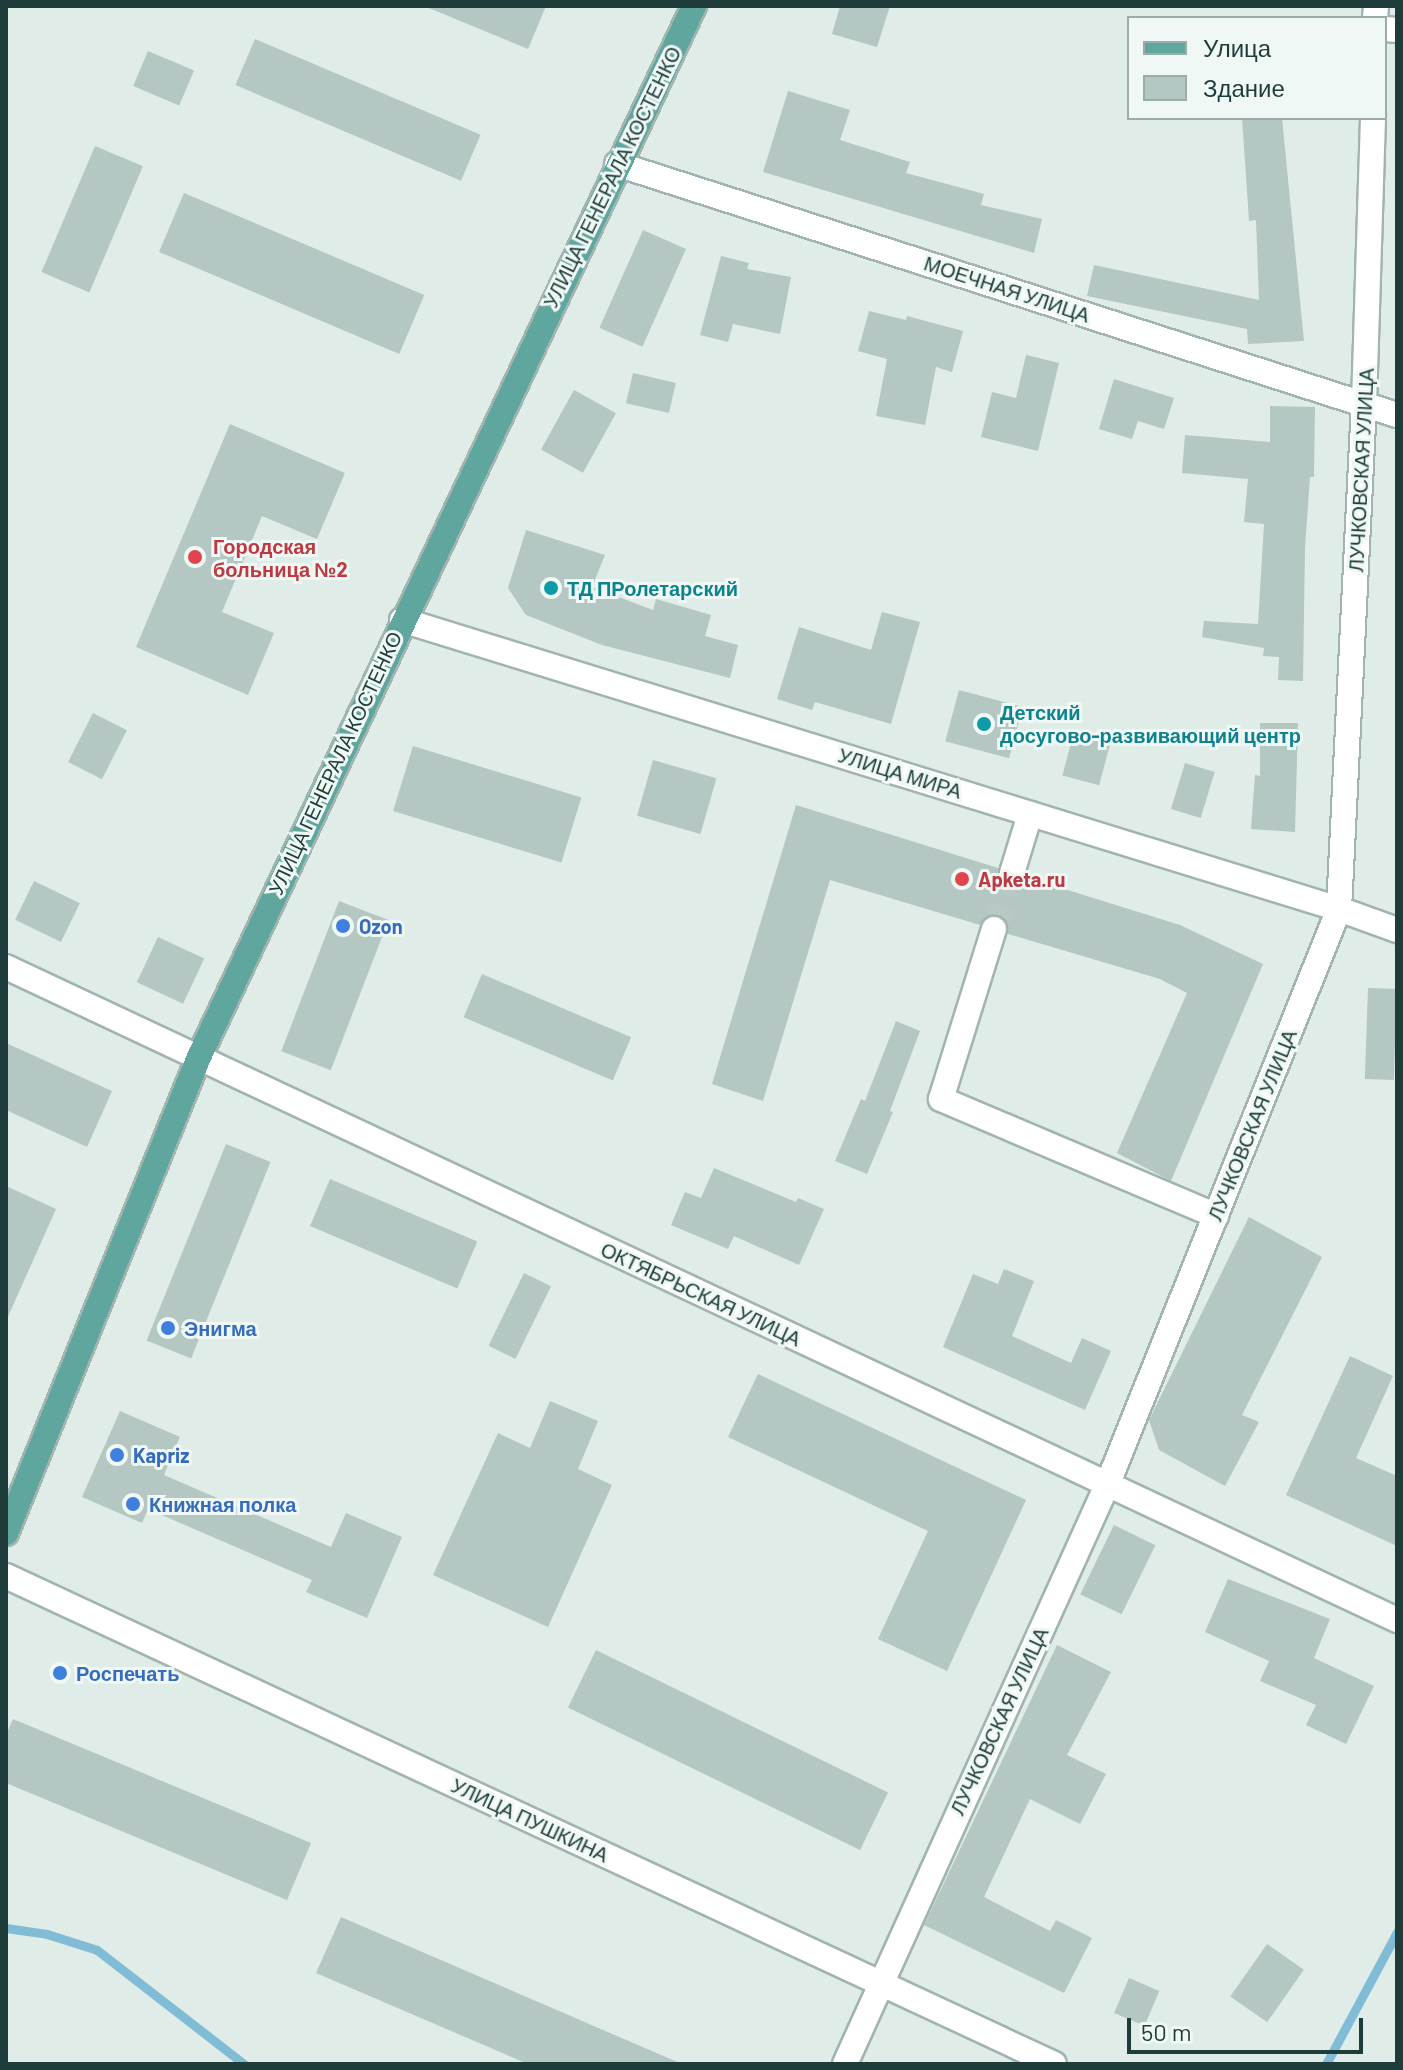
<!DOCTYPE html>
<meta charset="utf-8">
<style>
body{margin:0}
#map{position:relative;width:1403px;height:2070px;overflow:hidden;background:#dfece8;font-family:Barlow,sans-serif}
div>[style]{position:absolute}
.stream>*{height:9px;margin:-4.5px;padding:0 4.5px;transform-origin:4.5px;border-radius:4.5px;background:#81bcd7}
.building>*{inset:0;background:#b4c7c2;transform-origin:0 0}
.minor-tunnel>*{height:24px;margin-top:-12px;transform-origin:0;background:repeating-linear-gradient(90deg,#b8c9c5 0 24px,transparent 0 36px)}
.roads{filter:drop-shadow(2px 0 #a1b4b0) drop-shadow(-2px 0 #a1b4b0) drop-shadow(0 2px #a1b4b0) drop-shadow(0 -2px #a1b4b0)}
.minor>*{height:24px;margin:-12px;padding:0 12px;transform-origin:12px;border-radius:12px;background:#fff}
.major>*{height:24px;margin:-12px;padding:0 12px;transform-origin:12px;border-radius:12px;background:#5fa69f}
.dots>*{width:22px;height:22px;translate:-50% -50%;box-sizing:border-box;border:4px solid #eff8f5;border-radius:50%}
span{translate:-50% -50%;white-space:nowrap;text-align:center;line-height:1.15;-webkit-text-stroke:6px #eff8f5;paint-order:stroke}
.street-label{font-size:20px;color:#1e3d3a}
.health-label{font-size:20px;color:#be3a42;font-weight:700}
.left{translate:0 -50%;text-align:left}
.culture-label{font-size:20px;color:#0d838f;font-weight:700}
.shop-label{font-size:20px;color:#366cbe;font-weight:700}
.frame{position:absolute;inset:0;border:8px solid #1e3d3a;pointer-events:none}
.legend{position:absolute;left:1127px;top:16px;width:260px;height:104px;box-sizing:border-box;background:#eff8f5;border:2px solid #9badaa;margin:0;padding:10px 14px;list-style:none;font-size:24px;color:#1e3d3a}
.legend li{display:flex;align-items:center;gap:16px;height:40px}
.legend b{width:40px;border:2px solid #9badaa}
.scale{position:absolute;left:1127px;top:2018px;width:236px;height:36px;box-sizing:border-box;border:4px solid #1e3d3a;border-top:0;padding-left:10px;font-size:24px;line-height:28px;white-space:nowrap;color:#1e3d3a;-webkit-text-stroke:6px #eff8f5;paint-order:stroke}
</style>
<div id="map">
<div class="stream">
<div style="left:6px;top:1928px;width:41px;rotate:8.3deg"></div>
<div style="left:47px;top:1934px;width:52px;rotate:17.7deg"></div>
<div style="left:97px;top:1950px;width:186px;rotate:37.8deg"></div>
<div style="left:1326px;top:2064px;width:150px;rotate:-61.7deg"></div>
</div>
<div class="building">
<div style="clip-path:polygon(424px 6px,546px 6px,528px 49px)"></div>
<div style="clip-path:polygon(840px 6px,890px 6px,877px 47px,832px 34px)"></div>
<div style="left:255px;top:39px;width:245px;height:50px;rotate:23deg"></div>
<div style="left:148px;top:51px;width:50px;height:38px;rotate:23deg"></div>
<div style="clip-path:polygon(788px 91px,850px 110px,840px 140px,910px 162px,906px 173px,984px 194px,981px 205px,1042px 219px,1034px 253px,763px 172px)"></div>
<div style="clip-path:polygon(1242px 118px,1282px 118px,1304px 341px,1248px 344px,1247px 329px,1087px 296px,1094px 265px,1259px 300px,1256px 220px,1249px 221px)"></div>
<div style="left:95px;top:146px;width:52px;height:137px;rotate:23deg"></div>
<div style="left:184px;top:193px;width:261px;height:64px;rotate:23deg"></div>
<div style="left:643px;top:230px;width:47px;height:107px;rotate:24deg"></div>
<div style="clip-path:polygon(721px 256px,749px 263px,747px 269px,791px 277px,780px 334px,733px 324px,728px 342px,700px 335px)"></div>
<div style="clip-path:polygon(869px 311px,906px 320px,907px 316px,963px 331px,952px 372px,936px 367px,925px 425px,876px 416px,887px 359px,858px 351px)"></div>
<div style="clip-path:polygon(1026px 355px,1059px 363px,1038px 451px,981px 437px,992px 392px,1016px 398px)"></div>
<div style="left:633px;top:373px;width:44px;height:31px;rotate:13deg"></div>
<div style="clip-path:polygon(1114px 379px,1174px 398px,1164px 429px,1138px 421px,1132px 439px,1099px 429px)"></div>
<div style="left:574px;top:390px;width:48px;height:68px;rotate:29deg"></div>
<div style="clip-path:polygon(1270px 406px,1315px 407px,1314px 477px,1310px 477px,1305px 548px,1303px 681px,1278px 680px,1279px 657px,1263px 656px,1264px 648px,1202px 637px,1204px 621px,1258px 624px,1264px 524px,1244px 522px,1248px 479px,1182px 473px,1185px 435px,1270px 442px)"></div>
<div style="clip-path:polygon(230px 424px,345px 473px,317px 539px,262px 516px,222px 612px,274px 633px,248px 695px,136px 647px)"></div>
<div style="clip-path:polygon(526px 530px,605px 555px,592px 587px,653px 610px,656px 599px,711px 615px,705px 636px,738px 645px,730px 678px,602px 645px,526px 615px,508px 588px)"></div>
<div style="clip-path:polygon(882px 612px,920px 622px,891px 724px,815px 702px,812px 710px,777px 699px,799px 627px,871px 650px)"></div>
<div style="left:959px;top:690px;width:66px;height:53px;rotate:15deg"></div>
<div style="left:93px;top:713px;width:38px;height:55px;rotate:27deg"></div>
<div style="clip-path:polygon(1260px 723px,1298px 723px,1295px 832px,1251px 829px,1255px 775px,1260px 776px)"></div>
<div style="left:1074px;top:732px;width:38px;height:45px;rotate:15deg"></div>
<div style="left:413px;top:746px;width:176px;height:68px;rotate:17deg"></div>
<div style="left:653px;top:760px;width:66px;height:58px;rotate:16deg"></div>
<div style="left:1185px;top:763px;width:31px;height:48px;rotate:17deg"></div>
<div style="clip-path:polygon(796px 805px,998px 868px,998px 877px,1007px 887px,1016px 887px,1026px 877px,1180px 925px,1263px 964px,1171px 1181px,1117px 1153px,1187px 993px,1160px 979px,1008px 934px,1005px 919px,998px 915px,984px 918px,980px 925px,830px 880px,763px 1101px,712px 1084px)"></div>
<div style="left:34px;top:881px;width:51px;height:43px;rotate:26deg"></div>
<div style="left:339px;top:901px;width:53px;height:161px;rotate:21deg"></div>
<div style="left:158px;top:937px;width:51px;height:50px;rotate:25deg"></div>
<div style="left:482px;top:974px;width:162px;height:47px;rotate:23deg"></div>
<div style="left:1368px;top:988px;width:29px;height:91px;rotate:2deg"></div>
<div style="clip-path:polygon(896px 1021px,920px 1031px,890px 1111px,893px 1112px,867px 1174px,835px 1161px,861px 1099px,865px 1101px)"></div>
<div style="clip-path:polygon(6px 1043px,112px 1091px,87px 1147px,6px 1110px)"></div>
<div style="left:226px;top:1144px;width:48px;height:212px;rotate:22deg"></div>
<div style="clip-path:polygon(714px 1168px,796px 1202px,798px 1198px,824px 1209px,799px 1265px,734px 1236px,728px 1249px,671px 1225px,685px 1192px,701px 1198px)"></div>
<div style="left:330px;top:1179px;width:160px;height:51px;rotate:23deg"></div>
<div style="clip-path:polygon(6px 1186px,56px 1209px,6px 1321px)"></div>
<div style="clip-path:polygon(1249px 1217px,1322px 1257px,1242px 1415px,1259px 1422px,1225px 1486px,1159px 1450px,1149px 1420px)"></div>
<div style="clip-path:polygon(1004px 1269px,1034px 1281px,1012px 1336px,1071px 1363px,1082px 1338px,1111px 1351px,1085px 1410px,943px 1347px,973px 1274px,998px 1284px)"></div>
<div style="left:524px;top:1273px;width:30px;height:81px;rotate:26deg"></div>
<div style="clip-path:polygon(1350px 1356px,1393px 1376px,1356px 1458px,1397px 1476px,1397px 1546px,1286px 1495px)"></div>
<div style="clip-path:polygon(758px 1374px,1026px 1500px,947px 1671px,878px 1639px,928px 1531px,728px 1437px)"></div>
<div style="clip-path:polygon(550px 1401px,598px 1421px,578px 1469px,612px 1485px,548px 1627px,433px 1575px,498px 1433px,530px 1448px)"></div>
<div style="clip-path:polygon(120px 1411px,180px 1437px,164px 1475px,331px 1547px,346px 1513px,402px 1537px,367px 1618px,306px 1592px,312px 1580px,148px 1509px,142px 1523px,82px 1497px)"></div>
<div style="left:1114px;top:1525px;width:46px;height:77px;rotate:26deg"></div>
<div style="clip-path:polygon(1228px 1579px,1330px 1619px,1314px 1658px,1374px 1686px,1346px 1744px,1306px 1725px,1316px 1705px,1260px 1681px,1269px 1661px,1205px 1632px)"></div>
<div style="clip-path:polygon(1057px 1645px,1111px 1672px,1067px 1755px,1106px 1774px,1080px 1824px,1030px 1799px,984px 1897px,1050px 1931px,1056px 1920px,1092px 1938px,1064px 1993px,924px 1925px)"></div>
<div style="left:596px;top:1650px;width:325px;height:64px;rotate:26deg"></div>
<div style="clip-path:polygon(13px 1719px,311px 1843px,287px 1900px,6px 1783px,6px 1735px)"></div>
<div style="clip-path:polygon(341px 1917px,682px 2064px,528px 2064px,316px 1973px)"></div>
<div style="left:1267px;top:1944px;width:45px;height:64px;rotate:35deg"></div>
<div style="left:1129px;top:1978px;width:33px;height:38px;rotate:23deg"></div>
</div>
<div class="minor-tunnel">
<div style="left:994px;top:929px;width:59px;rotate:-72.2deg"></div>
</div>
<div class="roads">
<div class="minor">
<div style="left:1375px;top:18px;width:12px;rotate:-85deg"></div>
<div style="left:1385px;top:29px;width:12px;rotate:5deg"></div>
<div style="left:617px;top:164px;width:819px;rotate:17.84deg"></div>
<div style="left:402px;top:620px;width:981px;rotate:17.14deg"></div>
<div style="left:1339px;top:909px;width:62px;rotate:19.9deg"></div>
<div style="left:1012px;top:873px;width:62px;rotate:-73deg"></div>
<div style="left:994px;top:929px;width:178px;rotate:107.3deg"></div>
<div style="left:941px;top:1099px;width:299px;rotate:23deg"></div>
<div style="left:6px;top:967px;width:1537px;rotate:25.15deg"></div>
<div style="left:6px;top:1576px;width:1156px;rotate:24.97deg"></div>
<div style="left:845px;top:2064px;width:638px;rotate:-65.65deg"></div>
<div style="left:1108px;top:1483px;width:619px;rotate:-68.08deg"></div>
<div style="left:1339px;top:909px;width:506px;rotate:-87.17deg"></div>
<div style="left:1364px;top:404px;width:286px;rotate:-88.2deg"></div>
</div>
<div class="major">
<div style="left:6px;top:1533px;width:514px;rotate:-67.93deg"></div>
<div style="left:199px;top:1057px;width:1162px;rotate:-64.78deg"></div>
</div>
</div>
<div class="dots">
<div style="left:195px;top:557px;background:#e0444e"></div>
<div style="left:551px;top:588px;background:#0f9aa8"></div>
<div style="left:984px;top:724px;background:#0f9aa8"></div>
<div style="left:962px;top:879px;background:#e0444e"></div>
<div style="left:343px;top:926px;background:#3f7fe0"></div>
<div style="left:168px;top:1328px;background:#3f7fe0"></div>
<div style="left:117px;top:1455px;background:#3f7fe0"></div>
<div style="left:133px;top:1504px;background:#3f7fe0"></div>
<div style="left:60px;top:1673px;background:#3f7fe0"></div>
</div>
<div class="street-label">
<span style="left:612px;top:177px;rotate:-64deg">УЛИЦА ГЕНЕРАЛА КОСТЕНКО</span>
<span style="left:1007px;top:289px;rotate:18deg">МОЕЧНАЯ УЛИЦА</span>
<span style="left:1361px;top:470px;rotate:-87deg">ЛУЧКОВСКАЯ УЛИЦА</span>
<span style="left:335px;top:763px;rotate:-65deg">УЛИЦА ГЕНЕРАЛА КОСТЕНКО</span>
<span style="left:900px;top:773px;rotate:17deg">УЛИЦА МИРА</span>
<span style="left:1252px;top:1125px;rotate:-68deg">ЛУЧКОВСКАЯ УЛИЦА</span>
<span style="left:701px;top:1294px;rotate:25deg">ОКТЯБРЬСКАЯ УЛИЦА</span>
<span style="left:999px;top:1721px;rotate:-65deg">ЛУЧКОВСКАЯ УЛИЦА</span>
<span style="left:530px;top:1820px;rotate:25deg">УЛИЦА ПУШКИНА</span>
</div>
<div class="health-label">
<span class="left" style="left:213px;top:558px">Городская<br>больница №2</span>
<span class="left" style="left:978px;top:879px">Apketa.ru</span>
</div>
<div class="culture-label">
<span class="left" style="left:567px;top:588px">ТД ПРолетарский</span>
<span class="left" style="left:1000px;top:724px">Детский<br>досугово-развивающий центр</span>
</div>
<div class="shop-label">
<span class="left" style="left:359px;top:926px">Ozon</span>
<span class="left" style="left:184px;top:1328px">Энигма</span>
<span class="left" style="left:133px;top:1455px">Kapriz</span>
<span class="left" style="left:149px;top:1504px">Книжная полка</span>
<span class="left" style="left:76px;top:1673px">Роспечать</span>
</div>
<div class="frame"></div>
<ul class="legend">
<li><b style="height:10px;background:#5fa69f"></b>Улица</li>
<li><b style="height:22px;background:#b4c7c2"></b>Здание</li>
</ul>
<div class="scale">50 m</div>
</div>
